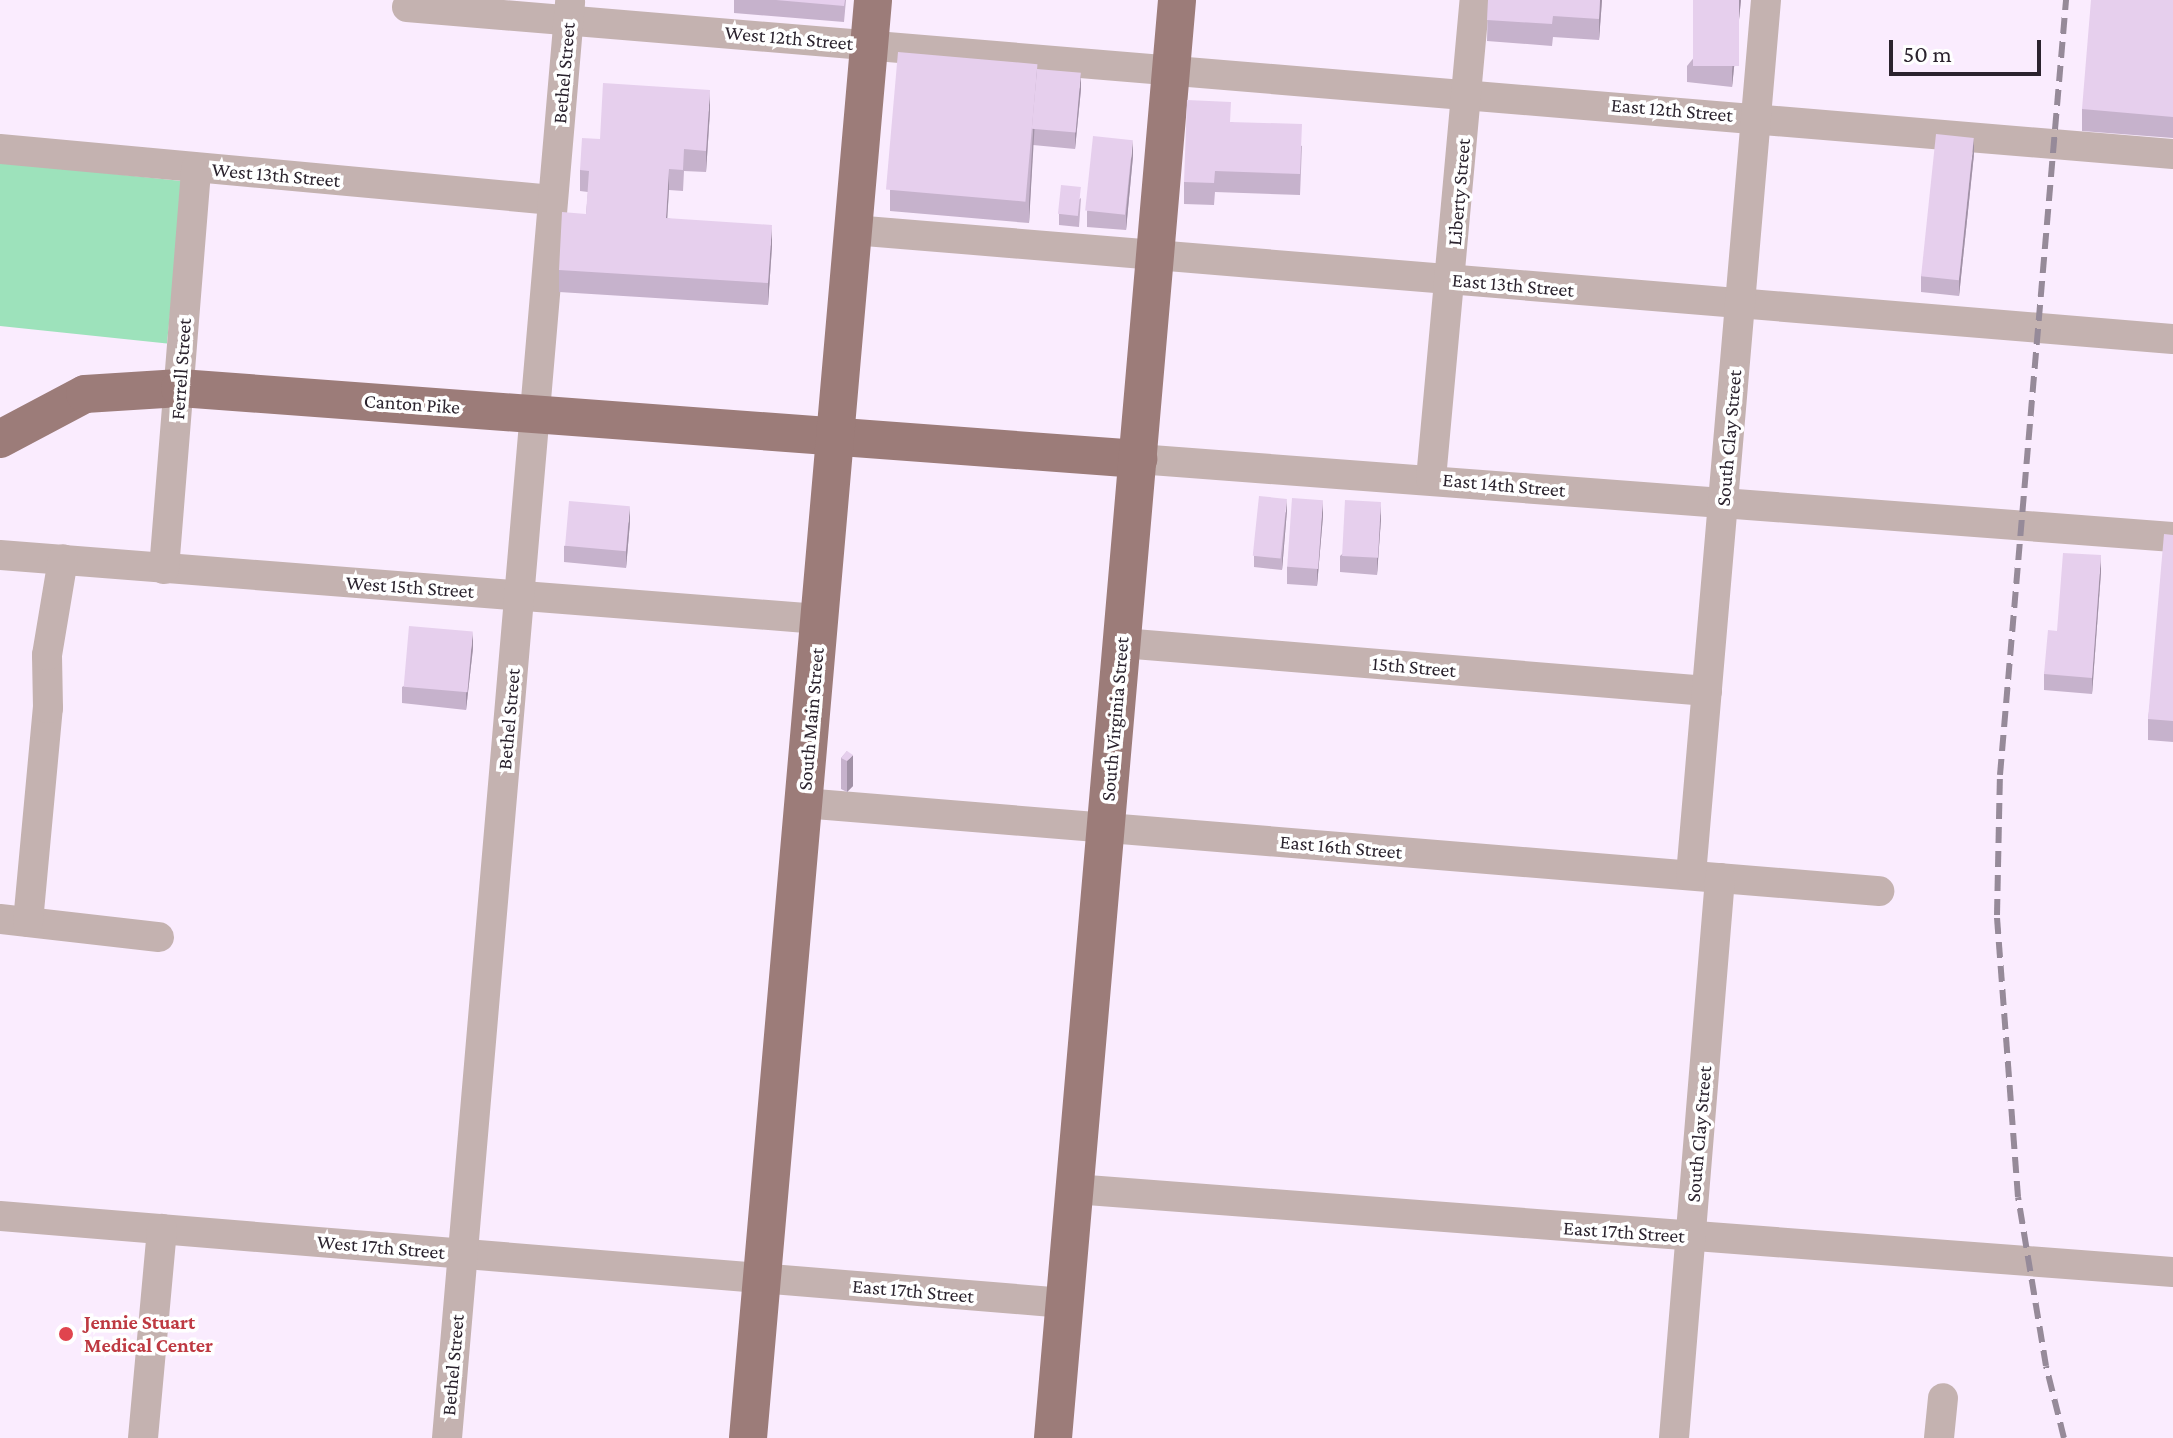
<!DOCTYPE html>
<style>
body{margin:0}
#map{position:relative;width:2173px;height:1438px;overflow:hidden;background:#faecfe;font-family:"Crimson Pro",serif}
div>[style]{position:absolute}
.green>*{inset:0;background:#9de2bb;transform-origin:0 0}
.minor>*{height:30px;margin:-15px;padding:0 15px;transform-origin:15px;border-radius:15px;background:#c4b2b0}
.major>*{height:38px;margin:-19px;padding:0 19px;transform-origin:19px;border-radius:19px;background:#9c7c79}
.rail>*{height:6px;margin-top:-3px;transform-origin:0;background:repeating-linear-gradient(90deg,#968a99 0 16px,transparent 0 24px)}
.wall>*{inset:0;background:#c6b2cc}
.shaded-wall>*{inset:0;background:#a191a6}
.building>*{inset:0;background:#e6cfed;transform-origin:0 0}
.dots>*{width:22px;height:22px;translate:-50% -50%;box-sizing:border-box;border:4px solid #fff;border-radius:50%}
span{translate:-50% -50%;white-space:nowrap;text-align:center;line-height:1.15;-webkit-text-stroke:7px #fff;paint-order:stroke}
.street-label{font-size:20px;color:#2b232e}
.health-label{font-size:20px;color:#be3a42;font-weight:700}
.left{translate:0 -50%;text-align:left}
.scale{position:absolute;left:1889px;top:40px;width:152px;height:36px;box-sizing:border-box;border:4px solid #2b232e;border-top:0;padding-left:10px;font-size:24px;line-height:28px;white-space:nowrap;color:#2b232e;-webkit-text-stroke:6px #fff;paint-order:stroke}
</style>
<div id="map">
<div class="green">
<div style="left:0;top:162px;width:185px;height:163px;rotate:6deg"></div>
</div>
<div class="minor">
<div style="left:407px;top:7px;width:1772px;rotate:4.76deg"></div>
<div style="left:0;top:149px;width:555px;rotate:5.27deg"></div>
<div style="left:853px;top:230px;width:1324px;rotate:4.72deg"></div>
<div style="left:1138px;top:459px;width:1038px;rotate:4.31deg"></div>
<div style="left:1431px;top:479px;width:481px;rotate:-84.8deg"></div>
<div style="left:0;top:555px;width:821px;rotate:4.47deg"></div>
<div style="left:164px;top:569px;width:402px;rotate:-85.4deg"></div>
<div style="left:1122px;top:643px;width:587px;rotate:4.69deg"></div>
<div style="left:803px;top:803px;width:1080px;rotate:4.68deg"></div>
<div style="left:1691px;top:875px;width:878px;rotate:-85.1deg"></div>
<div style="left:0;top:919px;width:160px;rotate:6.5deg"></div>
<div style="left:28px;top:922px;width:215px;rotate:-84.7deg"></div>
<div style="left:48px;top:708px;width:53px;rotate:-91.1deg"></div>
<div style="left:47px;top:655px;width:97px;rotate:-80.5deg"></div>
<div style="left:1074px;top:1189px;width:1102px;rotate:4.32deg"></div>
<div style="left:0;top:1216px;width:1068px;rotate:4.67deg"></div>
<div style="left:143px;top:1438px;width:210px;rotate:-84.8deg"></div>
<div style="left:447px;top:1438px;width:1441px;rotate:-85.1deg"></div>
<div style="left:1674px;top:1438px;width:562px;rotate:-85.3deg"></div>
<div style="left:1939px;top:1438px;width:40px;rotate:-84.3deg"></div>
</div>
<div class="major">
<div style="left:0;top:439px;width:96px;rotate:-27.9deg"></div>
<div style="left:85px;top:394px;width:95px;rotate:-3.6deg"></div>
<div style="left:180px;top:388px;width:961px;rotate:4.24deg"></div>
<div style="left:748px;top:1438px;width:1443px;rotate:-85.03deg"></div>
<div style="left:1053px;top:1438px;width:1443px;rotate:-85.07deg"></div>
</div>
<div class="rail">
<div style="left:2064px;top:1438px;width:74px;rotate:-104deg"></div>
<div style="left:2046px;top:1366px;width:171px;rotate:-99.4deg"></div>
<div style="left:2018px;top:1197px;width:283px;rotate:-94.3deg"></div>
<div style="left:1997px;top:915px;width:140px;rotate:-88.8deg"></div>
<div style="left:2000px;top:775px;width:778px;rotate:-85.13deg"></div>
</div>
<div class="wall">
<div style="clip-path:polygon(734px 0,846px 0,844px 22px,734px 13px)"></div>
<div style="clip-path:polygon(1488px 0,1602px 0,1599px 40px,1553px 37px,1552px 46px,1487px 41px)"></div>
<div style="clip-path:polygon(1741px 0,1732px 87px,1687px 82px,1687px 66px)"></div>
<div style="clip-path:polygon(2173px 0,2173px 138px,2082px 131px,2082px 109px)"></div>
<div style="clip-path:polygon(1037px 69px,1081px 89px,1075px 149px,1033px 145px,1029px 223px,890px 211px,890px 190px)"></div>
<div style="clip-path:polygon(710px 111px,706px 172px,684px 171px,683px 191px,669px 190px,667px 218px,772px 246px,768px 305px,559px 292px,559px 270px,586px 214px,588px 192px,580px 191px,580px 170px,600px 139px)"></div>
<div style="clip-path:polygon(1231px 122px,1302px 146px,1300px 195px,1215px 192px,1214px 205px,1184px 204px,1184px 182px)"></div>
<div style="clip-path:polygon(1974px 154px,1959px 296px,1921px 292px,1921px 276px)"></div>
<div style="clip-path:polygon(1133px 156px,1126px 230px,1087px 227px,1087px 211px)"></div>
<div style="clip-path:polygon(1081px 198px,1079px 227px,1059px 225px,1059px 214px)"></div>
<div style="clip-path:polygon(1287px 510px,1282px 570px,1254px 567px,1254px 556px)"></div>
<div style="clip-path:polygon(1323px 516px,1317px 586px,1287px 584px,1287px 567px)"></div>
<div style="clip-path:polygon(1381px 519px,1377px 575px,1340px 572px,1340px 556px)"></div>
<div style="clip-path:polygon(630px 522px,626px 568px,564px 562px,564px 546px)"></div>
<div style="clip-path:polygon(2173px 535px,2173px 742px,2148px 740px,2148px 719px)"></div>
<div style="clip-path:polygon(2101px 572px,2092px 694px,2044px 690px,2044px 674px,2057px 631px)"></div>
<div style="clip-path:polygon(473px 648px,466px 710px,402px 703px,402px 687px)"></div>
<div style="clip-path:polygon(847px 751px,853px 786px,847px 792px,841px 789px,841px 758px)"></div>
</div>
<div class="shaded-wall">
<div style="clip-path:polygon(1600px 0,1602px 0,1599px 40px,1599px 19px)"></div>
<div style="clip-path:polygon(1739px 0,1741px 0,1732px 87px,1732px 71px)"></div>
<div style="clip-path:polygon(1037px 64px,1037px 85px,1029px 223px,1029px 201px)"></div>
<div style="clip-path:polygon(1081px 73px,1081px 89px,1075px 149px,1075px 133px)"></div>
<div style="clip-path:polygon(710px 90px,710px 111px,706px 172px,706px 151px)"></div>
<div style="clip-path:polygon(1974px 138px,1974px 154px,1959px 296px,1959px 279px)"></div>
<div style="clip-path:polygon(1133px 140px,1133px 156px,1126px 230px,1126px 214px)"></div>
<div style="clip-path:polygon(669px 169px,669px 190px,666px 239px,666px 218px)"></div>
<div style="clip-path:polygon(772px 225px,772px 246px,768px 305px,768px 283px)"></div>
<div style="clip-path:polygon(1287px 499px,1287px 510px,1282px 570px,1282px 559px)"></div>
<div style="clip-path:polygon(1323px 500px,1323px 516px,1317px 586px,1317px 569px)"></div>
<div style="clip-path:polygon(1381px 502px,1381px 519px,1377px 575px,1377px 559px)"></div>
<div style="clip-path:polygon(630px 506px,630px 522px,626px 568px,626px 551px)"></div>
<div style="clip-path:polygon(2101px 555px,2101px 572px,2092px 694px,2092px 678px)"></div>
<div style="clip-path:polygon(473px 632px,473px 648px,466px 710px,466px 694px)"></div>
<div style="clip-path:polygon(853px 755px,853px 786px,847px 792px,847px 761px)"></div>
</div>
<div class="building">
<div style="clip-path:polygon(776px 0,845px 0,844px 6px)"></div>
<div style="clip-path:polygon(1488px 0,1600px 0,1599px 19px,1553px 16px,1552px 24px,1487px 20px)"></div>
<div style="left:1693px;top:0;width:46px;height:66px"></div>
<div style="clip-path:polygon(2091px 0,2173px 0,2173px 117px,2082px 109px)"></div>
<div style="left:898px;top:52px;width:140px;height:138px;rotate:5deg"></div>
<div style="left:1037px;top:69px;width:44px;height:60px;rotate:5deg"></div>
<div style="clip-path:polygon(603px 83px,710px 90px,706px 151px,684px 149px,683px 170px,669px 169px,666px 218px,772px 225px,768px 283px,559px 270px,562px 212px,586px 214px,589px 171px,580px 170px,582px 138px,600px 139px)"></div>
<div style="clip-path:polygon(1187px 100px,1231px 102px,1230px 122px,1302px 124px,1300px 174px,1215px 171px,1214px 183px,1184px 182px)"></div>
<div style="left:1936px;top:134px;width:38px;height:143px;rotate:6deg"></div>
<div style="left:1093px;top:136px;width:40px;height:75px;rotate:6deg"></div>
<div style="left:1061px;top:185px;width:20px;height:29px;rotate:6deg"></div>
<div style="left:1259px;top:496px;width:28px;height:60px;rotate:6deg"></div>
<div style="left:1292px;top:498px;width:31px;height:69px;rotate:4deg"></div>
<div style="left:1345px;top:500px;width:36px;height:56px;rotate:3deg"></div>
<div style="left:569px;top:501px;width:61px;height:45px;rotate:5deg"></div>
<div style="clip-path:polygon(2164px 534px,2173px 535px,2173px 721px,2148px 719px)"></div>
<div style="clip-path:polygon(2063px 553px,2101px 555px,2092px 678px,2044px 674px,2048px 630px,2057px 631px)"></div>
<div style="left:409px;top:626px;width:64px;height:61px;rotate:5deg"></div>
<div style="clip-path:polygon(847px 751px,853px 755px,847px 761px,841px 758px)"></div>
</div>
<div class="dots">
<div style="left:66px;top:1334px;background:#e0444e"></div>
</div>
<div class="street-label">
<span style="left:789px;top:38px;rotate:5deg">West 12th Street</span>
<span style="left:564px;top:73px;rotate:-85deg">Bethel Street</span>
<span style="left:1672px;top:110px;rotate:5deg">East 12th Street</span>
<span style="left:276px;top:175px;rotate:5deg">West 13th Street</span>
<span style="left:1459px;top:192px;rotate:-85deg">Liberty Street</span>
<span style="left:1513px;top:285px;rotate:5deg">East 13th Street</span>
<span style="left:181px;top:369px;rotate:-86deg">Ferrell Street</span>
<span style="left:412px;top:404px;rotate:4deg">Canton Pike</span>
<span style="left:1729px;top:438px;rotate:-85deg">South Clay Street</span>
<span style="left:1504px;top:485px;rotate:5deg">East 14th Street</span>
<span style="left:410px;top:587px;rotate:4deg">West 15th Street</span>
<span style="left:1414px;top:667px;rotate:5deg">15th Street</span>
<span style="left:509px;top:719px;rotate:-85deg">Bethel Street</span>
<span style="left:811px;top:719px;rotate:-85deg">South Main Street</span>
<span style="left:1115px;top:719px;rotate:-85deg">South Virginia Street</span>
<span style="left:1341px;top:847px;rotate:5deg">East 16th Street</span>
<span style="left:1699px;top:1134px;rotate:-85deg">South Clay Street</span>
<span style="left:1624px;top:1232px;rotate:4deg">East 17th Street</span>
<span style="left:381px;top:1247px;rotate:5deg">West 17th Street</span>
<span style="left:913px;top:1291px;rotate:5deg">East 17th Street</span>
<span style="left:453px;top:1365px;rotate:-85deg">Bethel Street</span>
</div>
<div class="health-label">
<span class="left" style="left:84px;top:1334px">Jennie Stuart<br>Medical Center</span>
</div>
<div class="scale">50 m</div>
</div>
